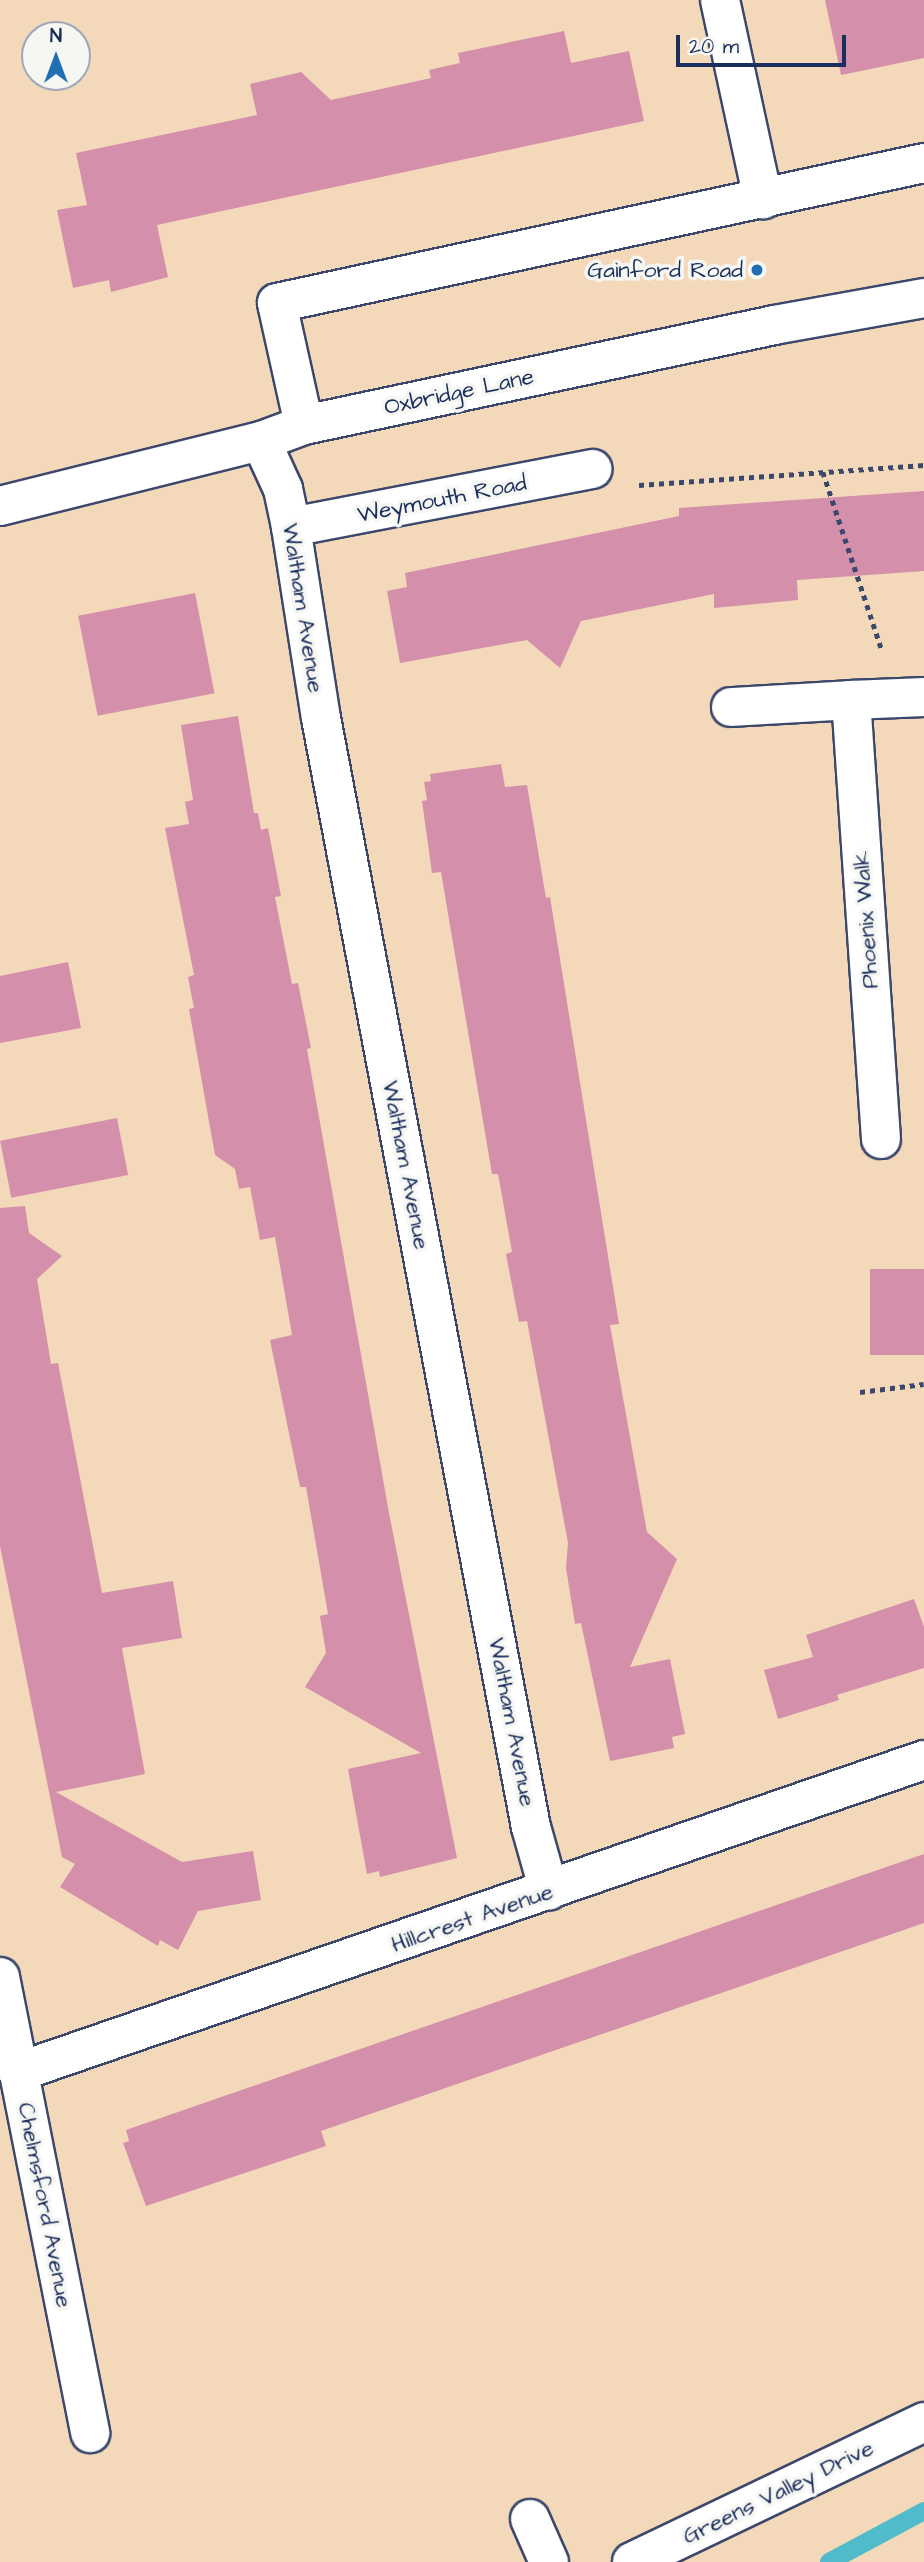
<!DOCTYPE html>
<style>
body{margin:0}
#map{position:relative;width:924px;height:2562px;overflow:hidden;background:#f3d9ba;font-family:"Architects Daughter",sans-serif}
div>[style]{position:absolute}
.stream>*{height:18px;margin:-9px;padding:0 9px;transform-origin:9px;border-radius:9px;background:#50bccb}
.building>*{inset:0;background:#d48fab;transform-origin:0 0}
.path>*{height:4.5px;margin-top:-2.25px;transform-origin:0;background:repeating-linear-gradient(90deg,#3b486c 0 5px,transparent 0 10px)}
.roads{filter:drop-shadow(2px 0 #3b486c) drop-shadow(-2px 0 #3b486c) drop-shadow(0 2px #3b486c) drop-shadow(0 -2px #3b486c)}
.minor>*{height:38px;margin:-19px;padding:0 19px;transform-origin:19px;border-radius:19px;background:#fff}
.dots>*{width:19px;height:19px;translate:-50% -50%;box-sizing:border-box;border:4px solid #f6f6f2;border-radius:50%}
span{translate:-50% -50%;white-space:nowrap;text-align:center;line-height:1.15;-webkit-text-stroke:7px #f6f6f2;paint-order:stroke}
.poi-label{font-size:23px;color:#1b2f5e}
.right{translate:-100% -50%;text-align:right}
.street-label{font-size:23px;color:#1b2f5e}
.north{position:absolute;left:21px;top:21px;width:70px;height:70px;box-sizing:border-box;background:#f6f6f2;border:2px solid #9ea6b7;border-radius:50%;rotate:0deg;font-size:19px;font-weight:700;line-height:28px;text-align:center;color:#1b2f5e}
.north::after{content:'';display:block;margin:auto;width:24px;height:32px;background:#1f6fb2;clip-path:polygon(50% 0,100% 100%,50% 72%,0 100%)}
.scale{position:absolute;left:676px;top:35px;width:170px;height:32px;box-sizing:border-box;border:4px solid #1b2f5e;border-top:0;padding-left:9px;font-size:21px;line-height:24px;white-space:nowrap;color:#1b2f5e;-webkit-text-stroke:5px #f6f6f2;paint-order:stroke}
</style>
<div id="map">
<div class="stream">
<div style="left:829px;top:2562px;width:108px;rotate:-28.2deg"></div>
</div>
<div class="building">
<div style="clip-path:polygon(825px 0,924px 0,924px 58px,841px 75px)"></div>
<div style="clip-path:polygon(564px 31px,571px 63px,629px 51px,644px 121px,157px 225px,168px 277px,111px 292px,109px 280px,73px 288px,57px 210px,87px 205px,76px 153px,257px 115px,250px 84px,301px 72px,331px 100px,431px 78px,429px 70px,460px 63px,458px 53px)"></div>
<div style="clip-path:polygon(924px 491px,924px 571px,797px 580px,798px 600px,714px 608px,714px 594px,581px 621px,560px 668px,527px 640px,400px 663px,387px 591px,407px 587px,405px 573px,679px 516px,679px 508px)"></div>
<div style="left:195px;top:593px;width:102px;height:119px;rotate:79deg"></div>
<div style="clip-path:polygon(238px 716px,254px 813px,258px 813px,261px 830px,268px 828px,281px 896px,275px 897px,292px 984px,298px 983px,311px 1048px,307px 1049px,389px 1513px,457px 1858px,380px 1877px,379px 1871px,367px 1874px,348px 1769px,421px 1753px,305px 1687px,326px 1653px,320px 1616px,328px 1614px,306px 1487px,300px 1487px,270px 1340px,292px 1335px,275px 1237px,260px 1240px,250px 1187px,239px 1189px,235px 1169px,215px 1155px,189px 1009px,194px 1008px,188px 977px,194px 975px,165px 828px,189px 824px,185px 802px,193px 800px,181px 725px)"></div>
<div style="clip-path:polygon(501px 764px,505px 787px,527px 785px,546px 898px,550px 897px,619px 1324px,610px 1325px,647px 1532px,677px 1559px,630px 1667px,670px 1659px,685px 1734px,672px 1737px,674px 1748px,610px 1761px,581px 1623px,575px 1624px,566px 1568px,568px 1543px,550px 1445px,527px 1321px,519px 1322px,506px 1254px,512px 1252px,498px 1174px,492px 1174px,441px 872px,432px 873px,422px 801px,427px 800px,424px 782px,431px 781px,430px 774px)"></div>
<div style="clip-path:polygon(68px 962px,81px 1028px,0 1043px,0 976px)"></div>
<div style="left:117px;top:1118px;width:58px;height:119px;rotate:79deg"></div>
<div style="clip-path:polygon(25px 1206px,29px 1233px,62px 1256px,37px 1279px,51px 1364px,58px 1363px,102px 1593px,173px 1581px,182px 1638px,122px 1648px,145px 1774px,56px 1792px,182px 1862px,253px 1851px,261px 1900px,198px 1911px,178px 1950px,160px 1940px,158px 1946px,60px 1887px,75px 1864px,62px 1857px,0 1546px,0 1208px)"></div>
<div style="left:924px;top:1269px;width:86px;height:54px;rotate:90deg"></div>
<div style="clip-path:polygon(914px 1599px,924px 1627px,924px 1668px,837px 1695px,839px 1700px,778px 1719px,764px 1670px,813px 1657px,806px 1635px)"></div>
<div style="clip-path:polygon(924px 1854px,924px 1923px,321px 2131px,326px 2146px,146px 2206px,123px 2143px,129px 2141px,126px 2130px)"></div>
</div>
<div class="path">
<div style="left:823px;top:472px;width:188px;rotate:71.7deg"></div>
<div style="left:639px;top:485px;width:286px;rotate:-4deg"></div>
<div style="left:860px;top:1392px;width:64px;rotate:-7.1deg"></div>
</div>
<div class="roads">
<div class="minor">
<div style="left:720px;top:0;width:204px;rotate:77.8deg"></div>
<div style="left:304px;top:425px;width:125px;rotate:-102.5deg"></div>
<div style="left:277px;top:303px;width:662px;rotate:-12.21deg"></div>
<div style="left:261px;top:441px;width:53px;rotate:65.4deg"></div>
<div style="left:283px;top:489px;width:39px;rotate:78deg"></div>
<div style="left:291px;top:527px;width:193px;rotate:81.1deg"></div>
<div style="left:321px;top:718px;width:1129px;rotate:79.28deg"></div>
<div style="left:531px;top:1827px;width:66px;rotate:74.3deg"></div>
<div style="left:0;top:506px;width:269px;rotate:-14deg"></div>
<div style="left:261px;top:441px;width:46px;rotate:-20.4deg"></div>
<div style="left:304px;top:425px;width:481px;rotate:-12deg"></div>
<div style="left:774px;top:325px;width:152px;rotate:-10.2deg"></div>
<div style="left:291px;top:527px;width:307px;rotate:-10.9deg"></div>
<div style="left:731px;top:707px;width:120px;rotate:-3.3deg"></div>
<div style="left:881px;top:1139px;width:440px;rotate:-93.9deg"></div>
<div style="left:851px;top:700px;width:73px;rotate:-2.4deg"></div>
<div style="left:0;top:1977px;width:465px;rotate:78.8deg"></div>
<div style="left:18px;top:2072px;width:958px;rotate:-19deg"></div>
<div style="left:530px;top:2519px;width:47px;rotate:66.2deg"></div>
<div style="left:632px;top:2562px;width:324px;rotate:-25.6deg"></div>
</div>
</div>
<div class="dots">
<div style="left:757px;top:270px;background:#1f6fb2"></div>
</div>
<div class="poi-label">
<span class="right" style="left:743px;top:270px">Gainford Road</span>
</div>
<div class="street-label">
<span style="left:459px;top:392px;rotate:-12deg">Oxbridge Lane</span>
<span style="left:442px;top:499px;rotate:-11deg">Weymouth Road</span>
<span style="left:303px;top:608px;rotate:81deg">Waltham Avenue</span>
<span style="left:866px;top:920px;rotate:-94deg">Phoenix Walk</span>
<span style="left:406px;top:1165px;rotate:79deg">Waltham Avenue</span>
<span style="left:512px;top:1722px;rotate:79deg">Waltham Avenue</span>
<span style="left:472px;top:1918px;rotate:-19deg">Hillcrest Avenue</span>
<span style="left:45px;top:2205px;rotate:79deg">Chelmsford Avenue</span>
<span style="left:778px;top:2492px;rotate:-26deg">Greens Valley Drive</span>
</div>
<div class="north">N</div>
<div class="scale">20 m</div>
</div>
